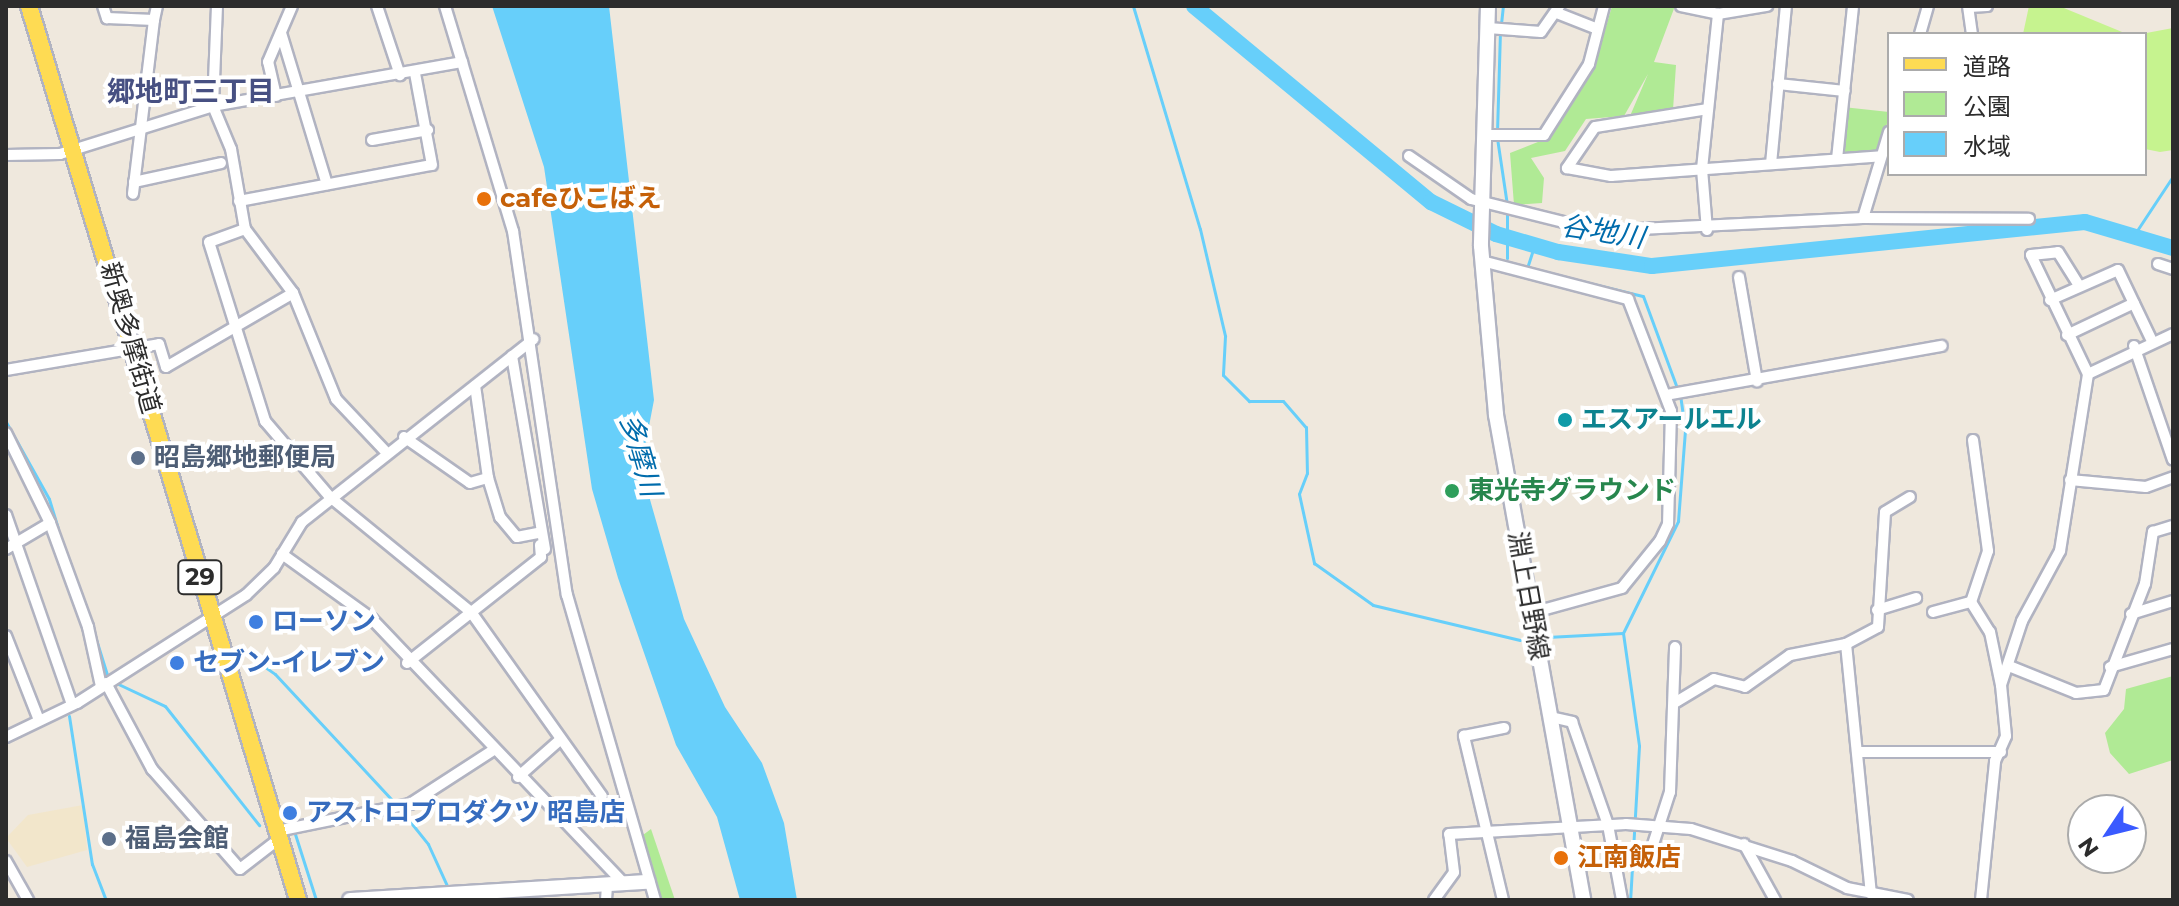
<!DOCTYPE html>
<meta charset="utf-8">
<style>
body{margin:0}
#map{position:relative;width:2179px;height:906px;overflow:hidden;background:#efe8dd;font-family:Montserrat,"Noto Sans JP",sans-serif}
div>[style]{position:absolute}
.education>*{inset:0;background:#f2e6cb}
.green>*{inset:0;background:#b0ea95}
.pitch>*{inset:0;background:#c6f38f}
.water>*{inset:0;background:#67cffa}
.stream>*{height:3px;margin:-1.5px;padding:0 1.5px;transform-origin:1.5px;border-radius:1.5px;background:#67cffa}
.river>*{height:16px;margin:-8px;padding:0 8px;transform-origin:8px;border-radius:8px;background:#67cffa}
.roads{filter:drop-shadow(2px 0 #b1b3c1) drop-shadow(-2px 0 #b1b3c1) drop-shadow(0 2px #b1b3c1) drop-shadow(0 -2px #b1b3c1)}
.minor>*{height:10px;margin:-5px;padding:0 5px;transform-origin:5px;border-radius:5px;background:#fff}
.secondary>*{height:14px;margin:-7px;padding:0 7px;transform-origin:7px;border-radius:7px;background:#fff}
.primary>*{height:16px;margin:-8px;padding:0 8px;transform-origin:8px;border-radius:8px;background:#fedb53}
.dots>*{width:22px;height:22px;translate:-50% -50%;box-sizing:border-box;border:4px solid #fff;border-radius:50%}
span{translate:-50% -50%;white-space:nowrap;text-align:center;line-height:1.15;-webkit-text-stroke:8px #fff;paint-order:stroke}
.shield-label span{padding:2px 6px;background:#fff;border:2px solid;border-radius:6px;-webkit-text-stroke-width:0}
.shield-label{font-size:24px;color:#2c2c2c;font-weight:700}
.food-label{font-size:26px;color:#c56008;font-weight:700}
.left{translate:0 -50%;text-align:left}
.street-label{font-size:26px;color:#2c2c2c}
.culture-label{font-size:26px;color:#0d838f;font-weight:700}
.service-label{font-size:26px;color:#4e5e75;font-weight:700}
.leisure-label{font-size:26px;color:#27864d;font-weight:700}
.shop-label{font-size:26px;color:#366cbe;font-weight:700}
.neighbourhood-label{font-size:28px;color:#475082;font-weight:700}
.water-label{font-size:28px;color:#006cac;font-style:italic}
.frame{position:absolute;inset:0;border:8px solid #2c2c2c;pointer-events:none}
.legend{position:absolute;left:1887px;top:32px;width:260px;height:144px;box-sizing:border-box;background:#fff;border:2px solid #ababab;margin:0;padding:10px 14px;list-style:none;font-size:24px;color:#2c2c2c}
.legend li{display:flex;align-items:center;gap:16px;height:40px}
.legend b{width:40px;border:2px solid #ababab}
.north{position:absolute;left:2067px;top:794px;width:80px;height:80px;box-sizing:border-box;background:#fff;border:2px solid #ababab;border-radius:50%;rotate:235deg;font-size:22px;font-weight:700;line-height:32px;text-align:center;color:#2c2c2c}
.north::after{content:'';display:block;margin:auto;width:28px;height:36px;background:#3a5aff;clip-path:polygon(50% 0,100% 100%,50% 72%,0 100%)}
</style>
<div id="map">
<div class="education">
<div style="clip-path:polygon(83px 805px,87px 850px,27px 867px,6px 838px,28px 815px)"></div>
</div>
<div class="green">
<div style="clip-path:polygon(1612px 6px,1675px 6px,1654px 62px,1676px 65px,1673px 110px,1630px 116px,1648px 74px,1624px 116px,1586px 119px,1565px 151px,1531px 158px,1544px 178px,1542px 203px,1514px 205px,1510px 153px,1543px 140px,1596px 61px)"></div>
<div style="clip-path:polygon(1843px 107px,1889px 112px,1881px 156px,1837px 159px)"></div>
<div style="clip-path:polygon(2173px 676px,2173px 760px,2129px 774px,2110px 753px,2105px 733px,2124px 709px,2126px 689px)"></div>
<div style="clip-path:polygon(651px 829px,675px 900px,659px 900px,639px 838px)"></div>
</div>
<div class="pitch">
<div style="clip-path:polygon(2029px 6px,2059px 6px,2127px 34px,2023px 34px)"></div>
<div style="clip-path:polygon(2173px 28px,2173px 150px,2160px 152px,2145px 149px,2141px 34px)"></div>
</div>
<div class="water">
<div style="clip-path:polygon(492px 6px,609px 6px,654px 400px,641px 468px,684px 619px,725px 707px,762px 763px,784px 823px,797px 900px,740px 900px,717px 817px,676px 745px,618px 578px,592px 489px,544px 167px)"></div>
</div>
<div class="stream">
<div style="left:1133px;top:6px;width:233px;rotate:73.3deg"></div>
<div style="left:1200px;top:229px;width:110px;rotate:76.8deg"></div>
<div style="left:1225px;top:336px;width:39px;rotate:93deg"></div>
<div style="left:1223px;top:375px;width:37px;rotate:45deg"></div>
<div style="left:1249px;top:401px;width:34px"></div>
<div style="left:1283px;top:401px;width:35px;rotate:49deg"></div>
<div style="left:1306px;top:427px;width:46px;rotate:88.8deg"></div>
<div style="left:1307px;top:473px;width:22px;rotate:111deg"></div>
<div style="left:1299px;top:494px;width:71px;rotate:77.7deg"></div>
<div style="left:1314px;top:563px;width:72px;rotate:35.4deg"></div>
<div style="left:1373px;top:605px;width:151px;rotate:13.4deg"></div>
<div style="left:1501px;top:24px;width:18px;rotate:-84deg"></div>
<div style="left:1497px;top:132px;width:100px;rotate:-88.3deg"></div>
<div style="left:1497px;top:138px;width:68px;rotate:81.5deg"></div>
<div style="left:2134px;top:235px;width:71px;rotate:-56.5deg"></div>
<div style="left:1507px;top:258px;width:45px;rotate:-90deg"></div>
<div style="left:1527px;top:268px;width:23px;rotate:-72deg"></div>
<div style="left:1556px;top:275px;width:89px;rotate:13.6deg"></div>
<div style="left:1643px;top:296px;width:98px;rotate:69.7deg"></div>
<div style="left:6px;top:422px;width:88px;rotate:60.8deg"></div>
<div style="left:49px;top:499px;width:31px;rotate:73deg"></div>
<div style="left:85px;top:604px;width:77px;rotate:72.7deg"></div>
<div style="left:1623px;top:633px;width:125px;rotate:-63.8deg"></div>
<div style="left:1678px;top:521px;width:91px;rotate:-85.6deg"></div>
<div style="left:1685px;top:430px;width:34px;rotate:-98deg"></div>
<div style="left:1623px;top:633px;width:114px;rotate:81.9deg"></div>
<div style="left:1639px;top:746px;width:154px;rotate:93.3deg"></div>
<div style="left:1547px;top:637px;width:76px;rotate:-3deg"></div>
<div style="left:242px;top:651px;width:40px;rotate:34.9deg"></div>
<div style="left:275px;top:674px;width:176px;rotate:47.1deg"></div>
<div style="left:114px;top:682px;width:56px;rotate:25.2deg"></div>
<div style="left:165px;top:706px;width:152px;rotate:51.7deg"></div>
<div style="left:69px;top:716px;width:150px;rotate:81.2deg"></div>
<div style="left:92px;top:864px;width:39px;rotate:69deg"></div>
<div style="left:400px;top:809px;width:45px;rotate:51.3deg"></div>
<div style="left:428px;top:844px;width:51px;rotate:65.5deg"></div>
<div style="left:295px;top:834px;width:69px;rotate:72.3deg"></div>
</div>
<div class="river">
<div style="left:1194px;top:6px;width:308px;rotate:39.6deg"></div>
<div style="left:1431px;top:202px;width:72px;rotate:26.2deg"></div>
<div style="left:1496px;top:234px;width:65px;rotate:16.2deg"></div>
<div style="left:1558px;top:252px;width:95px;rotate:8.5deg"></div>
<div style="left:1652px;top:266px;width:435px;rotate:-5.8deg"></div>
<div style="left:2085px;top:222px;width:92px;rotate:16.5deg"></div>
</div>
<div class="roads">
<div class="minor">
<div style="left:103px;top:6px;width:13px;rotate:72deg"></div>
<div style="left:107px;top:18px;width:47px;rotate:2.4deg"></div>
<div style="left:154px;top:20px;width:175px;rotate:96.9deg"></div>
<div style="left:217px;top:6px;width:100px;rotate:92.3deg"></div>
<div style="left:213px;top:106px;width:47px;rotate:67.3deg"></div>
<div style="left:231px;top:149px;width:81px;rotate:80.1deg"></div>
<div style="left:245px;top:229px;width:80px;rotate:53.1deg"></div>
<div style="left:293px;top:293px;width:114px;rotate:67.9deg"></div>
<div style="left:336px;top:399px;width:71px;rotate:46.7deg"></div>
<div style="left:377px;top:6px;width:73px;rotate:71.6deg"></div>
<div style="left:445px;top:6px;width:235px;rotate:73.2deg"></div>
<div style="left:513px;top:231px;width:368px;rotate:81.6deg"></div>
<div style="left:567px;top:595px;width:317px;rotate:73.9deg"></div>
<div style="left:1681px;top:6px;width:38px;rotate:12deg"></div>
<div style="left:1718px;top:14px;width:50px;rotate:-9.3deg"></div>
<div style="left:1968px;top:6px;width:28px;rotate:82deg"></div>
<div style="left:1969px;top:7px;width:18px;rotate:-3deg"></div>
<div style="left:1557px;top:13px;width:41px;rotate:21.5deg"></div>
<div style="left:154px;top:20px;width:14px;rotate:-78deg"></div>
<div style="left:1488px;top:28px;width:53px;rotate:4.3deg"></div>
<div style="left:1541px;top:32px;width:32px;rotate:-55deg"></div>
<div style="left:281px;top:33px;width:158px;rotate:73.1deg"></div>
<div style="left:1920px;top:34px;width:29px;rotate:-74deg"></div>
<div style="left:1778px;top:84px;width:67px;rotate:6deg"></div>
<div style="left:276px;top:96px;width:35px;rotate:-103deg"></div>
<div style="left:268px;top:62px;width:61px;rotate:-66.8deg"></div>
<div style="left:1708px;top:109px;width:114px;rotate:170.9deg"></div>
<div style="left:1595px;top:127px;width:50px;rotate:124.3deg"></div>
<div style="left:1567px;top:168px;width:45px;rotate:10.3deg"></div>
<div style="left:1611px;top:176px;width:271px;rotate:-4.2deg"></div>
<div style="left:1485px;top:135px;width:59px"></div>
<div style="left:1544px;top:135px;width:84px;rotate:-57.6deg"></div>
<div style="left:1589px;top:64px;width:60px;rotate:-75.5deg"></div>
<div style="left:372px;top:140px;width:57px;rotate:-10.1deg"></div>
<div style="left:6px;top:155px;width:54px;rotate:-1.1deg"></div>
<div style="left:60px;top:154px;width:160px;rotate:-17.4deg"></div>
<div style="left:213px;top:106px;width:253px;rotate:-10deg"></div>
<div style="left:1409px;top:156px;width:75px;rotate:34.7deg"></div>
<div style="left:1471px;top:199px;width:132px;rotate:14deg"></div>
<div style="left:1599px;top:231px;width:264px;rotate:-2.8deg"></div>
<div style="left:1863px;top:218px;width:166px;rotate:0.3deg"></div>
<div style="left:1837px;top:159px;width:154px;rotate:-84deg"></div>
<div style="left:1771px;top:164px;width:159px;rotate:-84.6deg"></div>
<div style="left:134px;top:182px;width:89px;rotate:-12.3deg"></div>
<div style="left:239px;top:201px;width:196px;rotate:-10.6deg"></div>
<div style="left:432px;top:165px;width:94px;rotate:-100.5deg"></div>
<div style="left:1863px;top:218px;width:90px;rotate:-73.2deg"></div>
<div style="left:245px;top:229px;width:38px;rotate:160deg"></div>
<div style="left:209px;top:242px;width:188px;rotate:72.6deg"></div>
<div style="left:265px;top:421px;width:100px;rotate:49.5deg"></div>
<div style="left:330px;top:497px;width:182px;rotate:39.2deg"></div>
<div style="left:471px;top:612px;width:226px;rotate:54.6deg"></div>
<div style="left:1707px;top:230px;width:61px;rotate:-94.7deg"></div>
<div style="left:1702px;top:169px;width:156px;rotate:-84.1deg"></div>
<div style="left:1482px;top:261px;width:151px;rotate:14.6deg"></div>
<div style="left:1628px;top:299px;width:120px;rotate:69deg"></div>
<div style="left:1671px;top:411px;width:113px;rotate:91.5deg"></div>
<div style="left:1668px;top:524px;width:19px;rotate:115deg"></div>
<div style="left:1660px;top:541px;width:60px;rotate:129deg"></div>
<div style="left:1622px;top:588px;width:94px;rotate:164.6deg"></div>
<div style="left:2158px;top:264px;width:16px;rotate:18deg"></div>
<div style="left:1739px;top:277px;width:106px;rotate:80.2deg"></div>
<div style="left:2050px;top:300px;width:74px;rotate:-23.8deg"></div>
<div style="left:2118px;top:270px;width:76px;rotate:64.4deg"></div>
<div style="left:2067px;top:335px;width:74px;rotate:-25.5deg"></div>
<div style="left:2134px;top:346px;width:120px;rotate:71.1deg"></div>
<div style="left:512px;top:356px;width:196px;rotate:80.3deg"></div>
<div style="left:6px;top:370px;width:155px;rotate:-9.6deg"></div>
<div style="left:159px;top:344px;width:24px;rotate:73deg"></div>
<div style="left:166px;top:367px;width:147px;rotate:-30.2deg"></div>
<div style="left:2088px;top:374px;width:94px;rotate:-25.2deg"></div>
<div style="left:1666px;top:395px;width:280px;rotate:-10.1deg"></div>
<div style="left:6px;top:433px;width:100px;rotate:63.9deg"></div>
<div style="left:50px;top:523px;width:111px;rotate:69.9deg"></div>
<div style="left:88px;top:627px;width:60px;rotate:77.6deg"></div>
<div style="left:404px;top:437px;width:80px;rotate:34.9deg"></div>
<div style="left:470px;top:483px;width:19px;rotate:-16deg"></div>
<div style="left:488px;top:478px;width:93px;rotate:-98deg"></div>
<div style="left:1973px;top:440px;width:112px;rotate:82.3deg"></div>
<div style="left:1988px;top:551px;width:54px;rotate:108.4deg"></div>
<div style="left:1971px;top:602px;width:36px;rotate:58deg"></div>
<div style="left:1990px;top:632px;width:54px;rotate:78.3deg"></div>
<div style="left:488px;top:478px;width:41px;rotate:72.9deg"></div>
<div style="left:500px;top:517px;width:26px;rotate:50deg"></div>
<div style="left:517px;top:537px;width:21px;rotate:-11deg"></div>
<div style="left:2070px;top:480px;width:76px;rotate:5.3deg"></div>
<div style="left:2146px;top:487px;width:29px;rotate:-20deg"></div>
<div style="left:6px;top:515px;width:201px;rotate:70.8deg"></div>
<div style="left:6px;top:549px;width:51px;rotate:-30.6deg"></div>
<div style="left:282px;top:554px;width:111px;rotate:35.8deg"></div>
<div style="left:372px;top:619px;width:367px;rotate:46.4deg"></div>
<div style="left:1877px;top:610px;width:41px;rotate:-17.1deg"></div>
<div style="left:1933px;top:612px;width:39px;rotate:-15deg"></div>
<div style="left:2131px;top:614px;width:44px;rotate:-17.2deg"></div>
<div style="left:6px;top:636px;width:90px;rotate:68.6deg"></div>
<div style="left:1846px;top:644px;width:251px;rotate:84.3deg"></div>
<div style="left:407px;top:663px;width:171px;rotate:-38.3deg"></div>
<div style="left:541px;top:557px;width:12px;rotate:-95deg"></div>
<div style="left:2009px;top:666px;width:72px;rotate:21.9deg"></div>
<div style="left:2076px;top:693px;width:28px;rotate:-6deg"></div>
<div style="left:2104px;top:690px;width:114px;rotate:-68.9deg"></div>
<div style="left:2145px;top:584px;width:53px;rotate:-81.3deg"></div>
<div style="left:2153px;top:532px;width:21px;rotate:-17deg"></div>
<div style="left:2110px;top:667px;width:66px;rotate:-15.9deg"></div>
<div style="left:106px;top:683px;width:98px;rotate:61.9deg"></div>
<div style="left:152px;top:769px;width:133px;rotate:48.7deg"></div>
<div style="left:240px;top:869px;width:49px;rotate:-37.6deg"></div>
<div style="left:1676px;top:702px;width:44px;rotate:-31.2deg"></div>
<div style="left:1714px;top:679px;width:32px;rotate:14deg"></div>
<div style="left:1745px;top:687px;width:55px;rotate:-35.4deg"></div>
<div style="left:1790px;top:655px;width:57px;rotate:-11.1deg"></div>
<div style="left:1846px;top:644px;width:36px;rotate:-28deg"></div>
<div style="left:1878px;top:627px;width:115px;rotate:-86.5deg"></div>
<div style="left:1885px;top:512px;width:29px;rotate:-31deg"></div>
<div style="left:1551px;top:717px;width:22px;rotate:13deg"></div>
<div style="left:1572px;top:722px;width:109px;rotate:70.7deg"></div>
<div style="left:1608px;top:825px;width:76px;rotate:79.4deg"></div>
<div style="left:6px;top:737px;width:79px;rotate:-25.6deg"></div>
<div style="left:77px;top:703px;width:201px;rotate:-32.6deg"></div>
<div style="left:246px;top:595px;width:39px;rotate:-44deg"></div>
<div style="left:274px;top:568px;width:54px;rotate:-58.7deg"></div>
<div style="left:302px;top:522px;width:295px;rotate:-38.3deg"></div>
<div style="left:1859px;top:752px;width:142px"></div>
<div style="left:518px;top:777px;width:57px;rotate:-41.5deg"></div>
<div style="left:277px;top:831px;width:136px;rotate:-11.5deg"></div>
<div style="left:410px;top:804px;width:98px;rotate:-32.9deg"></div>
<div style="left:1744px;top:844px;width:64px;rotate:61deg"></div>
<div style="left:6px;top:861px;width:45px;rotate:60.6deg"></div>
<div style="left:1647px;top:863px;width:75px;rotate:-72.1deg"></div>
<div style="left:1670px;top:792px;width:145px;rotate:-88deg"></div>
<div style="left:606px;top:900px;width:14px;rotate:-86deg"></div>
<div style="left:1434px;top:900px;width:34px;rotate:-54deg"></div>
<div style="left:1454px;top:872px;width:38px;rotate:-97deg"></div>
<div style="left:1449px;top:834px;width:177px;rotate:-3.2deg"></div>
<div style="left:1626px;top:824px;width:65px;rotate:4.4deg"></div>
<div style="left:1691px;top:829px;width:106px;rotate:17.6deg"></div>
<div style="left:1792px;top:861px;width:61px;rotate:26.1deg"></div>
<div style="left:1847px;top:888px;width:62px;rotate:11.1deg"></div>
<div style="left:1503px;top:900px;width:169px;rotate:-103.4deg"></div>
<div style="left:1464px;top:736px;width:41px;rotate:-11.3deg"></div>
<div style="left:1981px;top:900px;width:140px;rotate:-84.2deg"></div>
<div style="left:1995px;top:761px;width:27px;rotate:-66deg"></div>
<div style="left:2006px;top:736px;width:51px;rotate:-95.6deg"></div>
<div style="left:2001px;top:685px;width:67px;rotate:-71.8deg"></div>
<div style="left:2022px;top:621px;width:80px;rotate:-61.5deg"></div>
<div style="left:2060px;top:551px;width:179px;rotate:-81deg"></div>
<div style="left:2088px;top:374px;width:132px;rotate:-115.6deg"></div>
<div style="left:2031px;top:255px;width:27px;rotate:-6deg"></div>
<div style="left:2058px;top:252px;width:40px;rotate:58deg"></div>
</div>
<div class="secondary">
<div style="left:1488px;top:6px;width:240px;rotate:91.7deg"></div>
<div style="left:1481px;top:246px;width:170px;rotate:84.9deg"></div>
<div style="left:1496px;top:415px;width:493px;rotate:79.8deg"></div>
<div style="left:350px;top:900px;width:298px;rotate:-3.5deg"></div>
</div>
<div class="primary">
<div style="left:29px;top:6px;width:934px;rotate:73.25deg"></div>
</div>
</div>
<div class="dots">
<div style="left:484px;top:199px;background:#e8710a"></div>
<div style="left:1565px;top:420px;background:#0f9aa8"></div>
<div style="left:138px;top:458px;background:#5c6f8a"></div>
<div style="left:1452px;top:491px;background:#2e9e5b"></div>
<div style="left:256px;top:622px;background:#3f7fe0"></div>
<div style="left:177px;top:663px;background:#3f7fe0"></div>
<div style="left:290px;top:813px;background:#3f7fe0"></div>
<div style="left:109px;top:839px;background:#5c6f8a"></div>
<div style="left:1561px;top:858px;background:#e8710a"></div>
</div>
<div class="shield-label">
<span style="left:200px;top:577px">29</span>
</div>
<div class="food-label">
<span class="left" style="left:500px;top:199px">cafeひこばえ</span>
<span class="left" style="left:1577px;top:858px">江南飯店</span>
</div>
<div class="street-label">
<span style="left:130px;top:338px;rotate:74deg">新奥多摩街道</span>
<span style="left:1528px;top:596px;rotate:80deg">淵上日野線</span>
</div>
<div class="culture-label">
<span class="left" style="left:1581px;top:420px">エスアールエル</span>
</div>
<div class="service-label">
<span class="left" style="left:154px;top:458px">昭島郷地郵便局</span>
<span class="left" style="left:125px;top:839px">福島会館</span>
</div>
<div class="leisure-label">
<span class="left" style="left:1468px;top:491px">東光寺グラウンド</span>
</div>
<div class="shop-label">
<span class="left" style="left:272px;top:622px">ローソン</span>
<span class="left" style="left:193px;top:663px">セブン-イレブン</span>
<span class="left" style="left:306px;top:813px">アストロプロダクツ 昭島店</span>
</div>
<div class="neighbourhood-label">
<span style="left:191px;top:91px">郷地町三丁目</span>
</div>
<div class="water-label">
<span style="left:1603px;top:231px;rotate:9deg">谷地川</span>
<span style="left:641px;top:455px;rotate:74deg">多摩川</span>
</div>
<div class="frame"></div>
<ul class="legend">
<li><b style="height:10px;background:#fedb53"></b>道路</li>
<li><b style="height:22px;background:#b0ea95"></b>公園</li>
<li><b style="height:22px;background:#67cffa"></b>水域</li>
</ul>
<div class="north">N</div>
</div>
